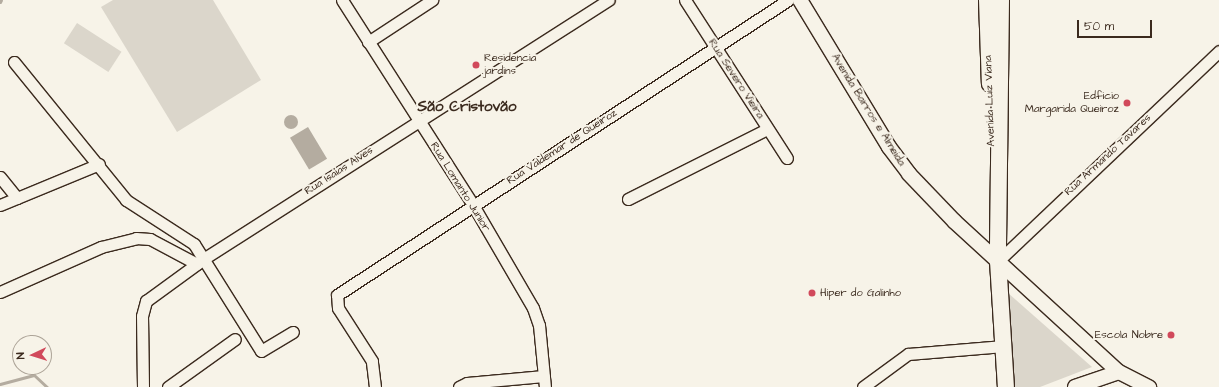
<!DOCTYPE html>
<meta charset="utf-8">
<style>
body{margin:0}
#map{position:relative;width:1219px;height:387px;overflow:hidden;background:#f7f3e8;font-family:"Architects Daughter",sans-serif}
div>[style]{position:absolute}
.green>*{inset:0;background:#dbd6cb;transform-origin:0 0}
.water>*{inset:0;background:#b4aca0;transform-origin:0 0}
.round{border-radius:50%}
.stream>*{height:3px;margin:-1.5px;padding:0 1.5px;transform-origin:1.5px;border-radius:1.5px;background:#b4aca0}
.roads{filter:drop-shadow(1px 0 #3b2a1e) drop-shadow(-1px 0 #3b2a1e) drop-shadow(0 1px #3b2a1e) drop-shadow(0 -1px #3b2a1e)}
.minor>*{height:11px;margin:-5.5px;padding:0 5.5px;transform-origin:5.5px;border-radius:5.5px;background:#f7f3e8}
.tertiary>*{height:14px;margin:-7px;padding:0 7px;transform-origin:7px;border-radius:7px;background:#f7f3e8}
.secondary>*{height:16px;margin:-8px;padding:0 8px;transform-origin:8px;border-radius:8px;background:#f7f3e8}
.dots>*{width:11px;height:11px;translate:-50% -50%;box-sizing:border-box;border:2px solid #f7f3e8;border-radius:50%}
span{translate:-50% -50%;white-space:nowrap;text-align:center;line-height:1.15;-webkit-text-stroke:4px #f7f3e8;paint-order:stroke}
.poi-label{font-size:11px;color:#3b2a1e}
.left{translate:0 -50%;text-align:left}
.right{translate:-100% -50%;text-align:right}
.street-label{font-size:11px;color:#3b2a1e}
.district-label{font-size:15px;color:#3b2a1e;font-weight:700}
.north{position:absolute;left:12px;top:335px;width:40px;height:40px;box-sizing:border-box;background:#f7f3e8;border:1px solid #aca397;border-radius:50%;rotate:266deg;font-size:11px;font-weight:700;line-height:16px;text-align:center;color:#3b2a1e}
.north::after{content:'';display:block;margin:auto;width:14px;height:18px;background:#d1495b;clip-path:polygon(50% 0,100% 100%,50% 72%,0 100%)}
.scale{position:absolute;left:1077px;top:20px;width:75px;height:18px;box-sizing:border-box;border:2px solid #3b2a1e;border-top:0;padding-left:5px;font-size:12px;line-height:14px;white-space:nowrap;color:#3b2a1e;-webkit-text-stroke:3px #f7f3e8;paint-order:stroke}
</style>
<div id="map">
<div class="green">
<div style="clip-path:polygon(113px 0,213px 0,261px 80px,177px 132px,101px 7px)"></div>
<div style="left:77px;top:23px;width:53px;height:24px;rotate:33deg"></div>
<div style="clip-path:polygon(1008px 293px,1092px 367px,1040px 387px,1014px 387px)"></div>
</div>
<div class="water">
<div class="round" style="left:284px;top:115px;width:14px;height:14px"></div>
<div style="left:308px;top:127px;width:37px;height:21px;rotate:59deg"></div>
</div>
<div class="stream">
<div style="left:0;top:2px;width:2px;rotate:-63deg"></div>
<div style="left:0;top:384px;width:35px;rotate:-15deg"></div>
<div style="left:34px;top:375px;width:18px;rotate:43deg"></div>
</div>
<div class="roads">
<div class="minor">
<div style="left:342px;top:0;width:243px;rotate:57.4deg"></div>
<div style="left:473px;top:205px;width:119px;rotate:59.8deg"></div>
<div style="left:533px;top:308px;width:18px;rotate:71deg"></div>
<div style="left:539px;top:325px;width:62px;rotate:84.5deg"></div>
<div style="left:685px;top:0;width:188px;rotate:57.2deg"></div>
<div style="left:368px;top:42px;width:77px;rotate:-33.3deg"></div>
<div style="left:14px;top:62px;width:178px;rotate:50.9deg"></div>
<div style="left:126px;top:200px;width:81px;rotate:32.9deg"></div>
<div style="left:194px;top:244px;width:126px;rotate:57.9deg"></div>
<div style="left:261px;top:351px;width:37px;rotate:-31deg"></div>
<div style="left:0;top:177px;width:27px;rotate:51deg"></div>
<div style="left:628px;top:199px;width:156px;rotate:-26.7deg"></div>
<div style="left:0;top:205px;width:107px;rotate:-22.5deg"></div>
<div style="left:998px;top:261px;width:305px;rotate:-43.5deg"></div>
<div style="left:0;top:292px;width:111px;rotate:-24deg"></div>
<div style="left:101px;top:247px;width:36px;rotate:-14deg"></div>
<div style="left:136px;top:238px;width:14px;rotate:4deg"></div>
<div style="left:150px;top:239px;width:53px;rotate:28deg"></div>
<div style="left:143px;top:387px;width:71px;rotate:-90.8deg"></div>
<div style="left:142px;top:316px;width:16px;rotate:-75deg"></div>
<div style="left:146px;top:301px;width:73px;rotate:-36.1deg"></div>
<div style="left:205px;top:258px;width:479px;rotate:-32.6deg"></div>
<div style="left:168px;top:387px;width:82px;rotate:-35.6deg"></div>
<div style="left:375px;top:387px;width:26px;rotate:-97deg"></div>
<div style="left:372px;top:361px;width:63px;rotate:-122.7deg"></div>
<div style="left:338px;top:308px;width:13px;rotate:-94deg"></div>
<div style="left:337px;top:295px;width:539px;rotate:-33.19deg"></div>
<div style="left:459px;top:387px;width:9px;rotate:-27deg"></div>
<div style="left:467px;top:383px;width:77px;rotate:-5.2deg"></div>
<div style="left:863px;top:387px;width:56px;rotate:-36.3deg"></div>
<div style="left:908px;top:354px;width:96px;rotate:-4.8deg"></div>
</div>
<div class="tertiary">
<div style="left:800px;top:0;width:172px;rotate:58.8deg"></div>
<div style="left:889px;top:147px;width:34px;rotate:53deg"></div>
<div style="left:909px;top:174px;width:65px;rotate:46.2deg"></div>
<div style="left:954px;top:221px;width:224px;rotate:42.5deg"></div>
<div style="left:1119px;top:372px;width:34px;rotate:27deg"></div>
<div style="left:1075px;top:387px;width:46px;rotate:-18.8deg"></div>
</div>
<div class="secondary">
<div style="left:987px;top:0;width:84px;rotate:88deg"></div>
<div style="left:1001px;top:0;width:261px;rotate:90.7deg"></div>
<div style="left:998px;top:261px;width:126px;rotate:86.4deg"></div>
</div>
</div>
<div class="dots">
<div style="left:476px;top:65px;background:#d1495b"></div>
<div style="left:1127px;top:103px;background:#d1495b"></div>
<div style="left:812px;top:293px;background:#d1495b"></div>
<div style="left:1171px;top:335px;background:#d1495b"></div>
</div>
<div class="poi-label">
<span class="left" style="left:484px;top:65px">Residencia<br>jardins</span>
<span class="right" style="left:1119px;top:103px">Edficio<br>Margarida Queiroz</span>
<span class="left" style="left:820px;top:293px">Hiper do Galinho</span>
<span class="right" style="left:1163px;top:335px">Escola Nobre</span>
</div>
<div class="street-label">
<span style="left:736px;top:79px;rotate:57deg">Rua Severo Vieira</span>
<span style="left:990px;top:101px;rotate:-92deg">Avenida Luiz Viana</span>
<span style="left:868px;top:110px;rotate:58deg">Avenida Barros e Almeida</span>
<span style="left:562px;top:147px;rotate:-33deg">Rua Valdemar de Queiroz</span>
<span style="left:1108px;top:155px;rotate:-43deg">Rua Armando Tavares</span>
<span style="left:339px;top:171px;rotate:-33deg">Rua Isaias Alves</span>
<span style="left:460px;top:187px;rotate:58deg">Rua Lomanto Junior</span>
</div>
<div class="district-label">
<span style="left:467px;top:107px">São Cristovão</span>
</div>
<div class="north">N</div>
<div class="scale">50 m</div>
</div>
